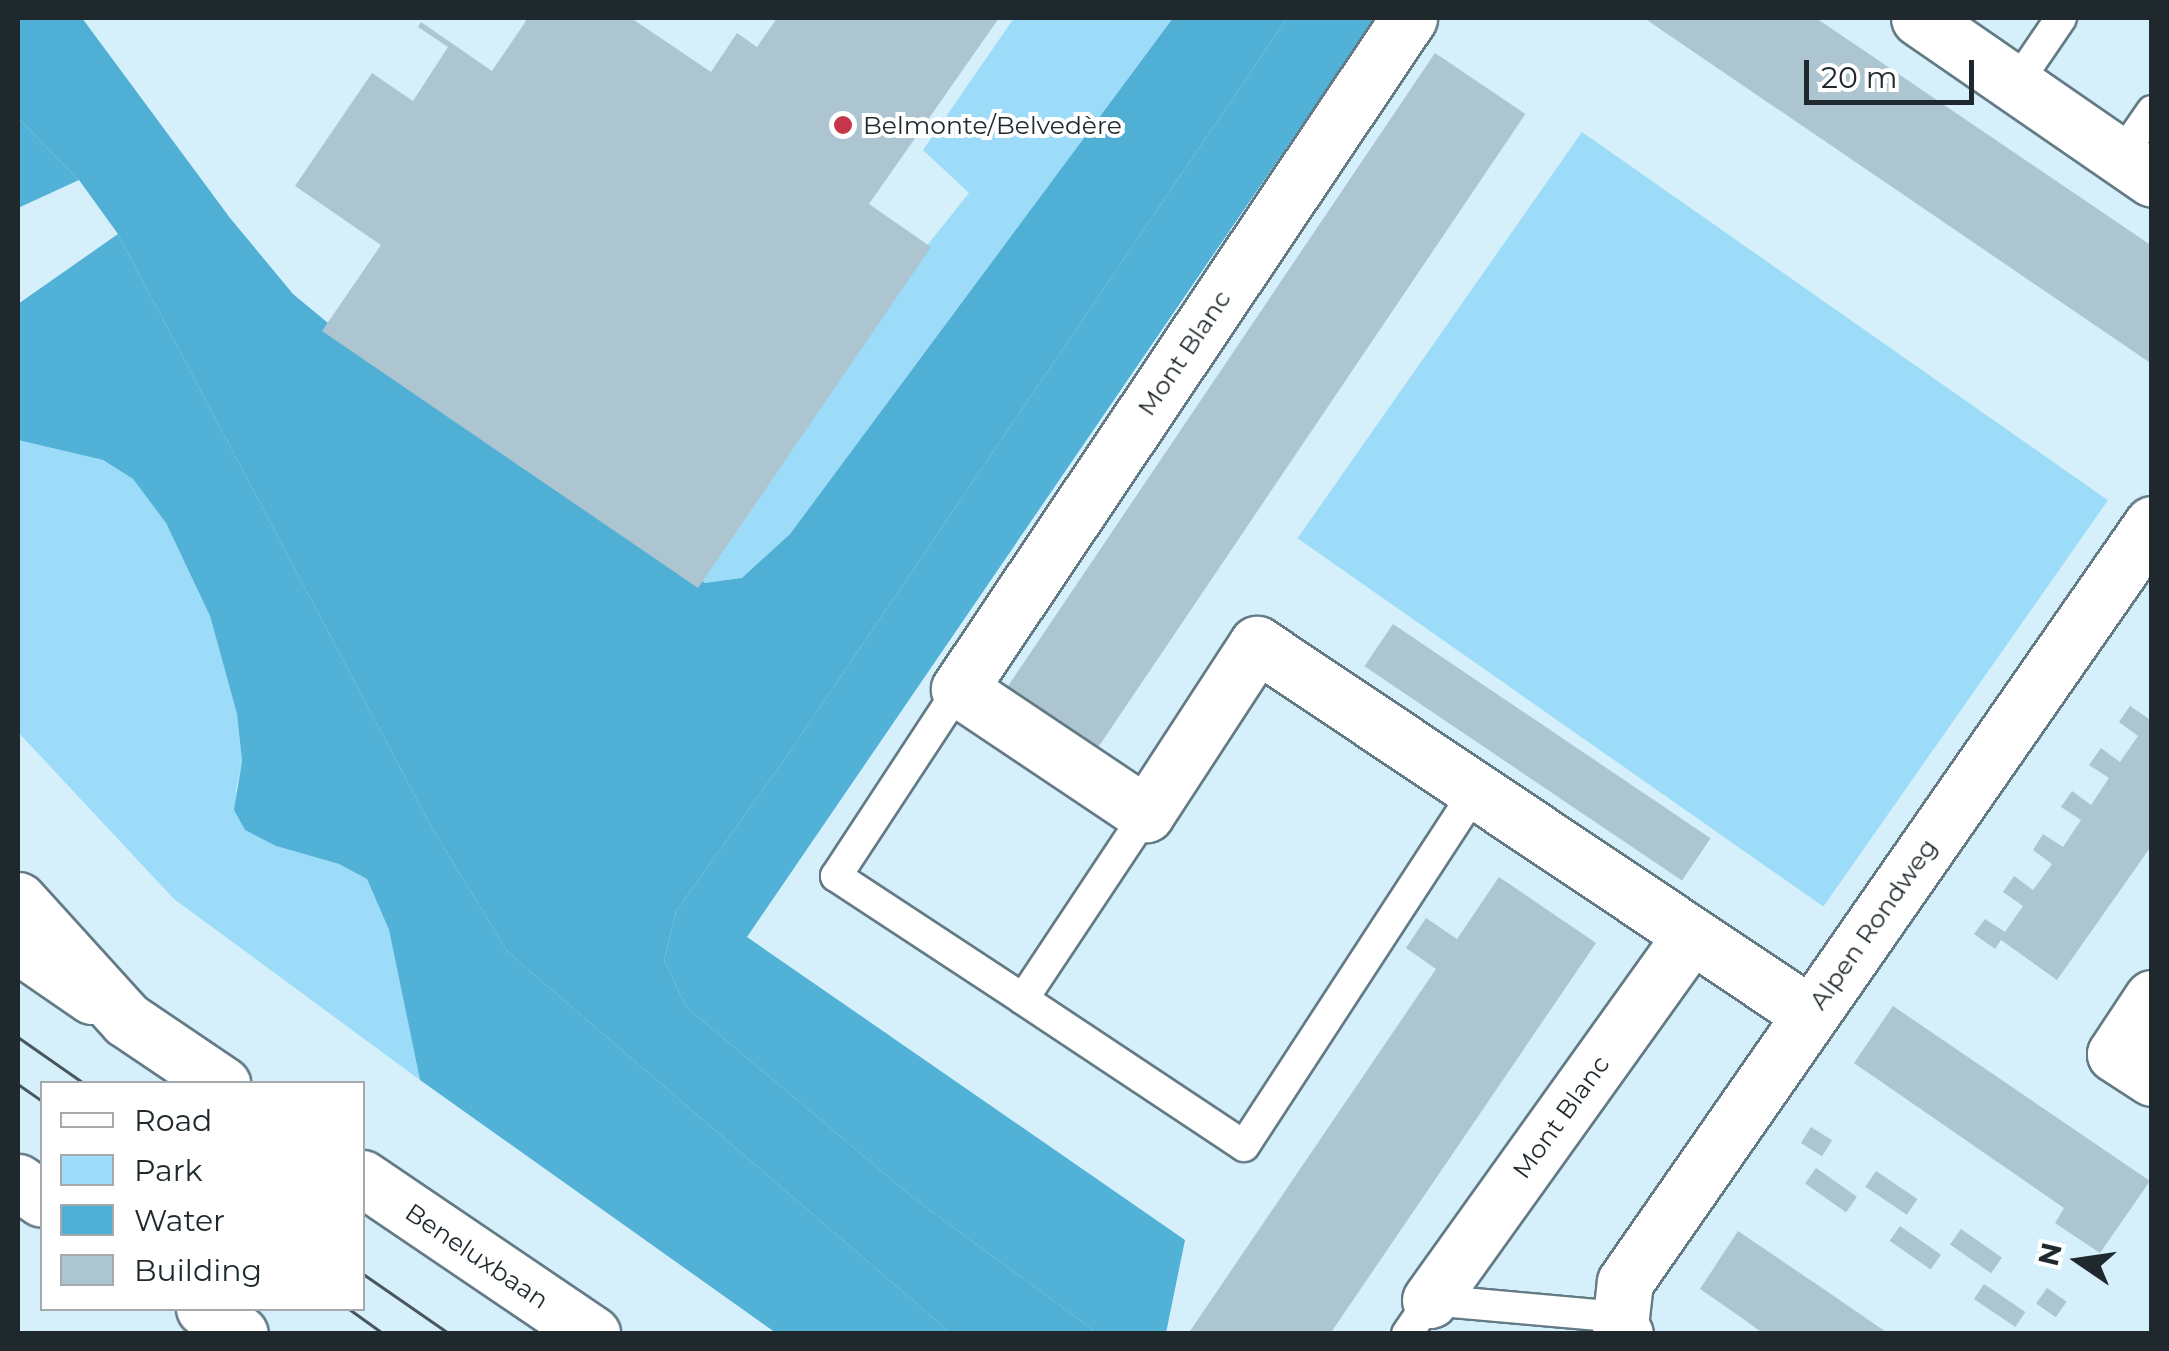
<!DOCTYPE html>
<meta charset="utf-8">
<style>
body{margin:0}
#map{position:relative;width:2169px;height:1351px;overflow:hidden;background:#d5effb;font-family:Montserrat,sans-serif}
div>[style]{position:absolute}
.green>*{inset:0;background:#9cdcf9;transform-origin:0 0}
.forest>*{inset:0;background:#52b1d7}
.water>*{inset:0;background:#50afd5}
.building>*{inset:0;background:#acc5d0;transform-origin:0 0}
.roads{filter:drop-shadow(2px 0 #647b86) drop-shadow(-2px 0 #647b86) drop-shadow(0 2px #647b86) drop-shadow(0 -2px #647b86)}
.service>*{height:30px;margin:-15px;padding:0 15px;transform-origin:15px;border-radius:15px;background:#fff}
.minor>*{height:55px;margin:-27.5px;padding:0 27.5px;transform-origin:27.5px;border-radius:27.5px;background:#fff}
.secondary>*{height:55px;margin:-27.5px;padding:0 27.5px;transform-origin:27.5px;border-radius:27.5px;background:#fff}
.primary>*{height:55px;margin:-27.5px;padding:0 27.5px;transform-origin:27.5px;border-radius:27.5px;background:#fff}
.tram>*{height:2.5px;margin:-1.25px;padding:0 1.25px;transform-origin:1.25px;border-radius:1.25px;background:#49575d}
.dots>*{width:28px;height:28px;translate:-50% -50%;box-sizing:border-box;border:5px solid #fff;border-radius:50%}
span{translate:-50% -50%;white-space:nowrap;text-align:center;line-height:1.15;-webkit-text-stroke:8px #fff;paint-order:stroke}
.poi-label{font-size:25px;color:#1f292d}
.left{translate:0 -50%;text-align:left}
.street-label{font-size:25px;color:#1f292d}
.frame{position:absolute;inset:0;border:20px solid #1f292d;pointer-events:none}
.legend{position:absolute;left:40px;top:1081px;width:325px;height:230px;box-sizing:border-box;background:#fff;border:2px solid #a5a9ab;margin:0;padding:12px 18px;list-style:none;font-size:30px;color:#1f292d}
.legend li{display:flex;align-items:center;gap:20px;height:50px}
.legend b{width:50px;border:2px solid #a5a9ab}
.north{position:absolute;left:2029px;top:1211px;width:100px;height:100px;-webkit-text-stroke:8px #fff;paint-order:stroke;rotate:283deg;font-size:28px;font-weight:700;line-height:40px;text-align:center;color:#1f292d}
.north::after{content:'';display:block;margin:auto;width:35px;height:45px;background:#1f292d;clip-path:polygon(50% 0,100% 100%,50% 72%,0 100%)}
.scale{position:absolute;left:1804px;top:60px;width:170px;height:45px;box-sizing:border-box;border:5px solid #1f292d;border-top:0;padding-left:12px;font-size:30px;line-height:35px;white-space:nowrap;color:#1f292d;-webkit-text-stroke:8px #fff;paint-order:stroke}
</style>
<div id="map">
<div class="green">
<div style="clip-path:polygon(1014px 18px,1173px 18px,790px 534px,742px 579px,705px 583px,693px 575px,917px 258px,969px 193px,923px 150px)"></div>
<div style="left:1582px;top:132px;width:642px;height:496px;rotate:35deg"></div>
<div style="clip-path:polygon(18px 440px,103px 460px,133px 479px,166px 523px,210px 616px,237px 714px,242px 761px,236px 791px,245px 830px,276px 846px,339px 864px,367px 879px,389px 930px,420px 1080px,174px 899px,18px 732px)"></div>
</div>
<div class="forest">
<div style="clip-path:polygon(1287px 18px,1375px 18px,747px 937px,1185px 1240px,1166px 1333px,1097px 1333px,917px 1201px,686px 1007px,664px 960px,676px 911px,786px 757px)"></div>
<div style="clip-path:polygon(18px 118px,79px 180px,18px 208px)"></div>
<div style="clip-path:polygon(118px 234px,432px 828px,508px 952px,951px 1333px,776px 1333px,420px 1080px,389px 930px,367px 879px,339px 864px,276px 846px,245px 830px,234px 810px,242px 761px,237px 714px,210px 616px,166px 523px,133px 479px,103px 460px,18px 440px,18px 304px)"></div>
</div>
<div class="water">
<div style="clip-path:polygon(18px 18px,82px 18px,230px 218px,293px 294px,381px 367px,705px 583px,742px 578px,790px 534px,1173px 18px,1287px 18px,786px 757px,676px 911px,664px 960px,686px 1007px,917px 1201px,1097px 1333px,951px 1333px,508px 952px,432px 828px,118px 234px,79px 180px,18px 118px)"></div>
</div>
<div class="building">
<div style="clip-path:polygon(521px 18px,631px 18px,711px 72px,737px 33px,757px 47px,777px 18px,999px 18px,869px 204px,931px 247px,698px 588px,322px 331px,381px 245px,295px 186px,372px 73px,413px 101px,448px 47px,418px 27px,421px 22px,492px 71px,526px 21px)"></div>
<div style="clip-path:polygon(1644px 18px,1816px 18px,2152px 246px,2152px 364px)"></div>
<div style="left:1435px;top:53px;width:109px;height:786px;rotate:34deg"></div>
<div style="left:1393px;top:624px;width:383px;height:51px;rotate:34deg"></div>
<div style="clip-path:polygon(2130px 706px,2152px 721px,2152px 845px,2057px 980px,2001px 940px,1995px 949px,1974px 934px,1985px 919px,2005px 932px,2023px 906px,2003px 892px,2014px 876px,2033px 890px,2052px 864px,2033px 850px,2043px 834px,2063px 847px,2081px 820px,2061px 807px,2072px 791px,2091px 805px,2109px 778px,2089px 765px,2101px 748px,2120px 762px,2138px 736px,2119px 722px)"></div>
<div style="clip-path:polygon(1499px 877px,1596px 943px,1330px 1334px,1188px 1334px,1436px 969px,1406px 948px,1426px 918px,1457px 939px)"></div>
<div style="clip-path:polygon(1893px 1006px,2150px 1181px,2100px 1253px,2055px 1223px,2064px 1208px,1854px 1063px)"></div>
<div style="left:1811px;top:1127px;width:25px;height:19px;rotate:32deg"></div>
<div style="left:1816px;top:1168px;width:50px;height:19px;rotate:35deg"></div>
<div style="left:1876px;top:1171px;width:50px;height:19px;rotate:34deg"></div>
<div style="left:1900px;top:1226px;width:50px;height:18px;rotate:35deg"></div>
<div style="left:1961px;top:1229px;width:50px;height:19px;rotate:35deg"></div>
<div style="clip-path:polygon(1738px 1231px,1825px 1290px,1889px 1334px,1764px 1334px,1742px 1318px,1700px 1289px)"></div>
<div style="left:1984px;top:1284px;width:50px;height:18px;rotate:34deg"></div>
<div style="left:2047px;top:1288px;width:24px;height:19px;rotate:35deg"></div>
</div>
<div class="roads">
<div class="service">
<div style="left:2016px;top:84px;width:80px;rotate:-55.7deg"></div>
<div style="left:2120px;top:157px;width:56px;rotate:-55.2deg"></div>
<div style="left:959px;top:689px;width:224px;rotate:123.3deg"></div>
<div style="left:836px;top:876px;width:224px;rotate:33.3deg"></div>
<div style="left:1023px;top:999px;width:222px;rotate:-56.4deg"></div>
<div style="left:1023px;top:999px;width:265px;rotate:33.6deg"></div>
<div style="left:1244px;top:1146px;width:424px;rotate:-56.9deg"></div>
<div style="left:1407px;top:1334px;width:41px;rotate:-55.9deg"></div>
<div style="left:1430px;top:1300px;width:192px;rotate:5.1deg"></div>
</div>
<div class="minor">
<div style="left:1409px;top:18px;width:808px;rotate:123.85deg"></div>
<div style="left:959px;top:689px;width:225px;rotate:33.8deg"></div>
<div style="left:1146px;top:814px;width:203px;rotate:-56.9deg"></div>
<div style="left:1257px;top:644px;width:665px;rotate:33.79deg"></div>
<div style="left:1919px;top:18px;width:283px;rotate:34.6deg"></div>
<div style="left:2152px;top:998px;width:67px;rotate:123.5deg"></div>
<div style="left:2115px;top:1054px;width:44px;rotate:33deg"></div>
<div style="left:1430px;top:1300px;width:449px;rotate:-54.4deg"></div>
<div style="left:1625px;top:1334px;width:10px;rotate:-119deg"></div>
<div style="left:1620px;top:1325px;width:43px;rotate:-83.4deg"></div>
<div style="left:1625px;top:1282px;width:923px;rotate:-55.19deg"></div>
</div>
<div class="secondary">
<div style="left:18px;top:945px;width:90px;rotate:34.6deg"></div>
</div>
<div class="primary">
<div style="left:18px;top:900px;width:162px;rotate:47.8deg"></div>
<div style="left:127px;top:1020px;width:115px;rotate:34deg"></div>
<div style="left:362px;top:1178px;width:278px;rotate:34.1deg"></div>
<div style="left:18px;top:1182px;width:29px;rotate:35deg"></div>
<div style="left:204px;top:1308px;width:44px;rotate:35.8deg"></div>
</div>
</div>
<div class="tram">
<div style="left:18px;top:1037px;width:82px;rotate:35deg"></div>
<div style="left:18px;top:1084px;width:29px;rotate:35deg"></div>
<div style="left:362px;top:1273px;width:107px;rotate:34.7deg"></div>
<div style="left:348px;top:1308px;width:44px;rotate:35.8deg"></div>
</div>
<div class="dots">
<div style="left:843px;top:125px;background:#c63649"></div>
</div>
<div class="poi-label">
<span class="left" style="left:863px;top:125px">Belmonte/Belvedère</span>
</div>
<div class="street-label">
<span style="left:1184px;top:353px;rotate:-56deg">Mont Blanc</span>
<span style="left:1873px;top:924px;rotate:-55deg">Alpen Rondweg</span>
<span style="left:1561px;top:1117px;rotate:-54deg">Mont Blanc</span>
<span style="left:477px;top:1256px;rotate:34deg">Beneluxbaan</span>
</div>
<div class="frame"></div>
<ul class="legend">
<li><b style="height:12px;background:#fff"></b>Road</li>
<li><b style="height:28px;background:#9cdcf9"></b>Park</li>
<li><b style="height:28px;background:#50afd5"></b>Water</li>
<li><b style="height:28px;background:#acc5d0"></b>Building</li>
</ul>
<div class="north">N</div>
<div class="scale">20 m</div>
</div>
